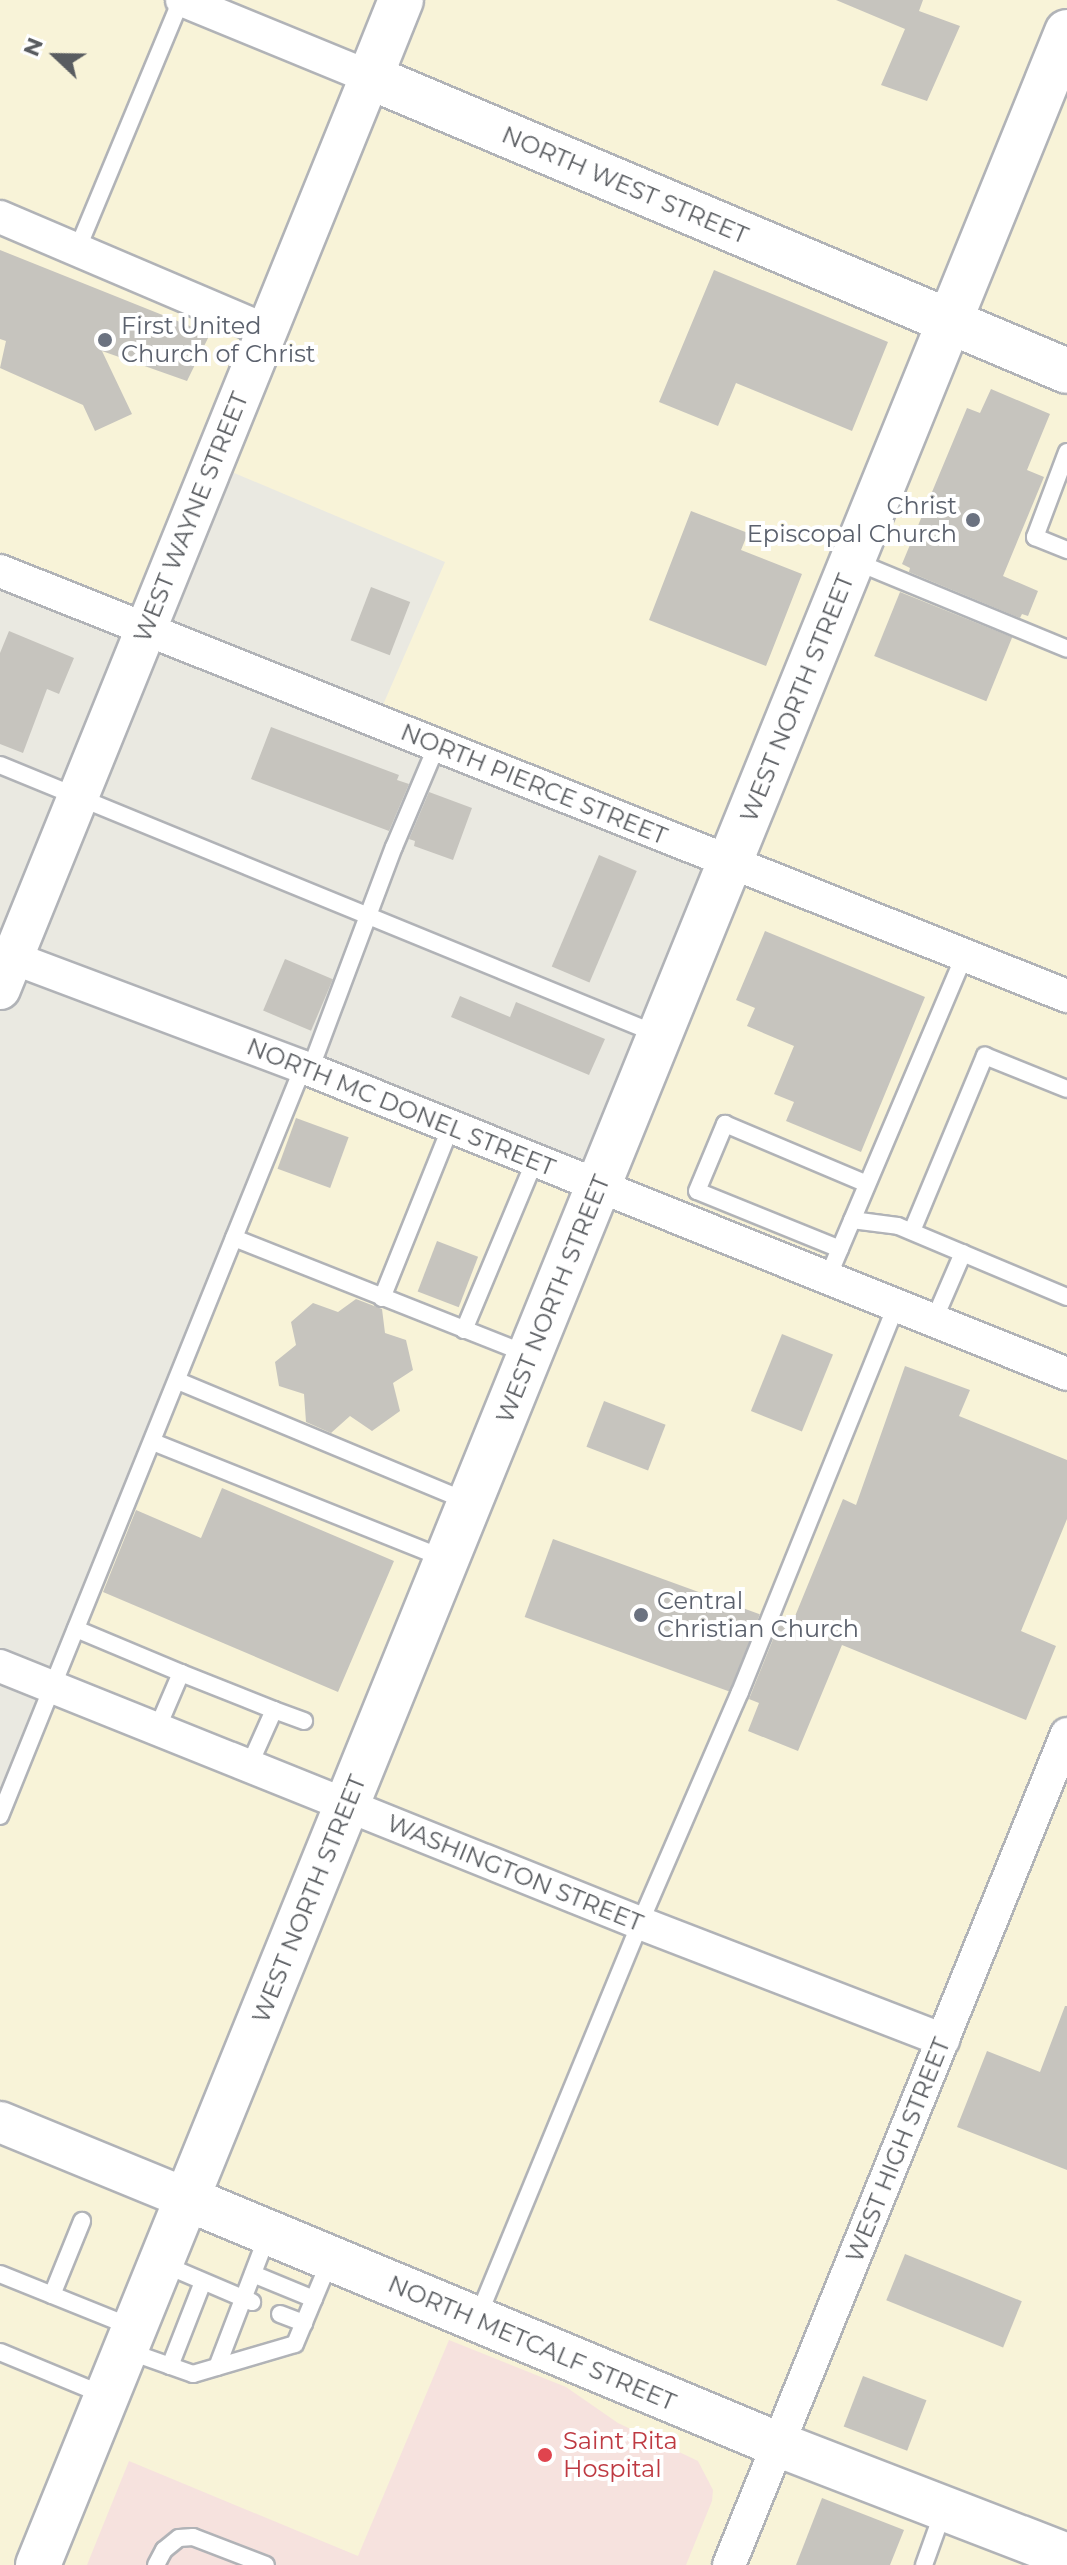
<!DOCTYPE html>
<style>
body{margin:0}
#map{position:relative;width:1067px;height:2565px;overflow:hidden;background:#eae9e1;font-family:Montserrat,sans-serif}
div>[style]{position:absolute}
.commercial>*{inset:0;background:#f8f3d8}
.medical>*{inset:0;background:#f6e2de}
.building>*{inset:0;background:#c6c4be;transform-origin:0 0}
.roads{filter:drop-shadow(2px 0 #b1b3b7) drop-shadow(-2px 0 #b1b3b7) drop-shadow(0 2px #b1b3b7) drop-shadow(0 -2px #b1b3b7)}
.service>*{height:16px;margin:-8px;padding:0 8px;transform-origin:8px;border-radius:8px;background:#fff}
.minor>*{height:32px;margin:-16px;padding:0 16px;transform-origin:16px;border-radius:16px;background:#fff}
.tertiary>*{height:40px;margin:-20px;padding:0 20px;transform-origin:20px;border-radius:20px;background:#fff}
.secondary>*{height:44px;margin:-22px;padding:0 22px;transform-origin:22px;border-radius:22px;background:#fff}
.dots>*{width:22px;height:22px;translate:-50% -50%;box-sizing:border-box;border:4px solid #fff;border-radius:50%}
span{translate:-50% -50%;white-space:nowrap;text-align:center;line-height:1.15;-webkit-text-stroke:8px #fff;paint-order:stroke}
.street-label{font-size:24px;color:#595c60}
.worship-label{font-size:24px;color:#5b616d}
.left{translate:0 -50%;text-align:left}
.right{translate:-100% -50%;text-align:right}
.health-label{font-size:24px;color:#be3a42}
.north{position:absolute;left:16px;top:16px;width:80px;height:80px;-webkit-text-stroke:6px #fff;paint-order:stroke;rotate:292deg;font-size:22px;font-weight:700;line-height:32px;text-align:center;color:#595c60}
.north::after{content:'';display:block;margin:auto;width:28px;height:36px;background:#595c60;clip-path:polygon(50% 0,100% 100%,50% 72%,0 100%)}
</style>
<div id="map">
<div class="commercial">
<div style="clip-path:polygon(0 0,1067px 0,1067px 2565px,0 2565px,0 1791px,303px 1067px,599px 1185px,730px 862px,376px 721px,445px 562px,213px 464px,146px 629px,0 571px)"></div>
</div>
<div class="medical">
<div style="clip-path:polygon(449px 2340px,566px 2387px,618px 2423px,698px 2461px,713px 2490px,712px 2501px,686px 2565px,87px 2565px,129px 2461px,358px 2556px)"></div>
</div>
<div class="building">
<div style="clip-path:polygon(836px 0,923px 0,919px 11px,960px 26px,927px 101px,881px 85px,905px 29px)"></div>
<div style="clip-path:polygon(0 250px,210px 334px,187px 381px,102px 351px,132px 414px,95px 431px,83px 405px,0 368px,6px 341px,0 339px)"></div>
<div style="clip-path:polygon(714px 270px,888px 342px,852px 431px,736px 383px,718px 426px,659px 402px)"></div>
<div style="clip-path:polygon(991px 389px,1050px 414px,1027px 470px,1044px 477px,1003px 576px,1038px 591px,1028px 616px,1022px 614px,1020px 618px,909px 572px,910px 568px,902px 564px,967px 408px,980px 413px)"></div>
<div style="clip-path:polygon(691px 511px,748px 533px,741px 550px,802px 574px,766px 666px,649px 620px)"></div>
<div style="left:371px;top:587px;width:42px;height:57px;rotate:21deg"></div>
<div style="left:900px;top:592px;width:121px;height:69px;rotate:22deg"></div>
<div style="clip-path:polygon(9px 631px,74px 658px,59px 694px,47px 689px,23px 753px,0 744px,0 653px)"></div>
<div style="clip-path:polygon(271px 727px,399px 775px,397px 780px,409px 784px,389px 831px,251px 779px)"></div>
<div style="clip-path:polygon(429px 792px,472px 808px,453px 860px,414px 846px,415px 841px,409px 839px)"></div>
<div style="left:599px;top:855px;width:41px;height:121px;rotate:23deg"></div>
<div style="clip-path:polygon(765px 931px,925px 997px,861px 1152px,786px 1121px,794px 1102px,774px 1094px,794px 1046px,747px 1026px,755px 1008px,736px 1000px)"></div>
<div style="left:285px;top:959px;width:52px;height:56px;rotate:23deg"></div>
<div style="clip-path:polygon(460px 996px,510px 1017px,516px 1002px,605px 1039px,589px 1075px,451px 1017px)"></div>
<div style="left:296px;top:1118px;width:56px;height:54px;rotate:20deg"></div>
<div style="left:437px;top:1241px;width:44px;height:54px;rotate:21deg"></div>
<div style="clip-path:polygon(356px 1299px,382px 1309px,385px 1333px,406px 1340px,413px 1370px,393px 1383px,400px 1411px,372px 1431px,350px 1416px,331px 1433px,306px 1422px,304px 1394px,279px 1386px,275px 1362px,296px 1345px,291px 1322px,313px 1303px,338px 1312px)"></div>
<div style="left:782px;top:1334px;width:55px;height:83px;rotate:22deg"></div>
<div style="clip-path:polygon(905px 1366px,970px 1390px,959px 1416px,1067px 1460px,1067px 1519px,1021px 1631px,1056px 1646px,1026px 1720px,842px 1645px,798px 1751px,748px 1731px,759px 1703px,749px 1699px,780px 1622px,791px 1626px,843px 1499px,856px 1505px)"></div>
<div style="left:604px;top:1401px;width:66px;height:49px;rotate:21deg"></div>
<div style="clip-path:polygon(222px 1488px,394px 1561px,338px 1692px,103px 1592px,136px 1510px,201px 1538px)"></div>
<div style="left:553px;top:1539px;width:220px;height:83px;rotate:20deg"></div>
<div style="clip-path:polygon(1065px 2006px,1067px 2006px,1067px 2170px,957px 2127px,987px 2051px,1040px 2072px)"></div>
<div style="left:905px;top:2254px;width:126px;height:50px;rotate:22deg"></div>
<div style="left:863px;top:2376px;width:68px;height:54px;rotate:21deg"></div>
<div style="clip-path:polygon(822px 2498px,904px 2530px,890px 2565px,796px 2565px)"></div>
</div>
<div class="roads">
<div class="service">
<div style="left:77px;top:250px;width:271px;rotate:-67.4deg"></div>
<div style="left:1067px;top:452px;width:91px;rotate:110.6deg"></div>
<div style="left:1035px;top:537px;width:35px;rotate:22deg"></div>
<div style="left:854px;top:561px;width:230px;rotate:22.4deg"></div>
<div style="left:0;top:765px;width:712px;rotate:22.28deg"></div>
<div style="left:310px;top:1070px;width:238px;rotate:-69.4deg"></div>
<div style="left:394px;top:847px;width:111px;rotate:-67.1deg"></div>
<div style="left:852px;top:1220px;width:46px;rotate:7.4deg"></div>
<div style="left:898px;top:1226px;width:183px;rotate:22.8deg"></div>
<div style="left:912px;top:1231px;width:190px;rotate:-67.4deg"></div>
<div style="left:985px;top:1056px;width:88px;rotate:21.9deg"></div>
<div style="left:234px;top:1238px;width:315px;rotate:21.6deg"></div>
<div style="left:840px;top:1249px;width:154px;rotate:-157.9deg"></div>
<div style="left:697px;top:1191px;width:73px;rotate:-67.3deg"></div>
<div style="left:725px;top:1124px;width:154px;rotate:22.9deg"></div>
<div style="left:828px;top:1277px;width:349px;rotate:-67deg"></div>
<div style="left:382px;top:1298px;width:185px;rotate:-68.1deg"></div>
<div style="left:934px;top:1320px;width:73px;rotate:-66.6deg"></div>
<div style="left:464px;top:1330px;width:184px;rotate:-67.3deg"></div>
<div style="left:178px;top:1381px;width:314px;rotate:22.6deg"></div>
<div style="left:153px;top:1442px;width:315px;rotate:21.8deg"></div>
<div style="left:76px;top:1629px;width:114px;rotate:22.7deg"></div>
<div style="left:274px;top:1710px;width:32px;rotate:20deg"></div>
<div style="left:157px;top:1729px;width:61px;rotate:-66.8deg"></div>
<div style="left:181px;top:1673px;width:100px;rotate:21.7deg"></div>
<div style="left:274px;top:1710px;width:61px;rotate:114.1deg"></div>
<div style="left:0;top:1816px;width:808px;rotate:-67.97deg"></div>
<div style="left:163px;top:2264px;width:97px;rotate:23.1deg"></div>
<div style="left:0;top:2274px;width:142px;rotate:21.9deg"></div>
<div style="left:253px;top:2274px;width:66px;rotate:22.3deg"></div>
<div style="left:52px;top:2295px;width:80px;rotate:-67.9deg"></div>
<div style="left:280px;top:2314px;width:26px;rotate:21deg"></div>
<div style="left:477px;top:2319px;width:428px;rotate:-67.6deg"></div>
<div style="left:640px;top:1923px;width:252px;rotate:-66.6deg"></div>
<div style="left:740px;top:1692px;width:417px;rotate:-68deg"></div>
<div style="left:128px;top:2351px;width:69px;rotate:19.5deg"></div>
<div style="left:193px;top:2374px;width:106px;rotate:-16.4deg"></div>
<div style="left:295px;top:2344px;width:93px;rotate:-67.3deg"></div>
<div style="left:0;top:2352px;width:115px;rotate:22.5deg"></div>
<div style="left:170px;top:2366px;width:90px;rotate:-68.6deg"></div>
<div style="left:217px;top:2367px;width:142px;rotate:-69deg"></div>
<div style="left:156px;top:2565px;width:17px;rotate:-62deg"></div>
<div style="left:164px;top:2550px;width:19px;rotate:-39deg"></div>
<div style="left:179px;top:2538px;width:14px;rotate:-4deg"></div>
<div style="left:193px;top:2537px;width:78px;rotate:21deg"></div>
<div style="left:924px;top:2565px;width:56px;rotate:-70.3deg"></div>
</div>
<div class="minor">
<div style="left:182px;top:0;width:203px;rotate:22.3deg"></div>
<div style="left:0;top:217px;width:290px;rotate:23.1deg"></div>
<div style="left:0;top:571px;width:1149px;rotate:21.72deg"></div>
<div style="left:0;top:953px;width:324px;rotate:20.6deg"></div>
<div style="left:303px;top:1067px;width:823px;rotate:21.89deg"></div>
<div style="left:0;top:1666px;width:690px;rotate:21.88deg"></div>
<div style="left:640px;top:1923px;width:325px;rotate:21.1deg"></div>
<div style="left:729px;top:2565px;width:897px;rotate:-67.87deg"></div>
</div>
<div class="tertiary">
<div style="left:0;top:989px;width:984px;rotate:-67.92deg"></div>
<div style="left:0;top:2122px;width:203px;rotate:22.3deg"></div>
</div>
<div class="secondary">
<div style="left:401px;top:0;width:83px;rotate:111.9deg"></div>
<div style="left:370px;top:77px;width:756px;rotate:22.87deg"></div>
<div style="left:188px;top:2199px;width:638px;rotate:22.59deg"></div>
<div style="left:777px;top:2444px;width:311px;rotate:21.1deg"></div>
<div style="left:38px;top:2565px;width:2734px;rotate:-67.89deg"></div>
</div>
</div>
<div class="dots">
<div style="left:105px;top:340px;background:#6b7280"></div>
<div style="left:973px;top:520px;background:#6b7280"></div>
<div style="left:641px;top:1615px;background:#6b7280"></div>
<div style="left:545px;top:2455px;background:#e0444e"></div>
</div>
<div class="street-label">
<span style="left:625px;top:185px;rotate:23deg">NORTH WEST STREET</span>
<span style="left:191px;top:517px;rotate:-68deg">WEST WAYNE STREET</span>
<span style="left:797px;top:698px;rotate:-68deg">WEST NORTH STREET</span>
<span style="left:534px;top:784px;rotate:22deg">NORTH PIERCE STREET</span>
<span style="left:401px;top:1107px;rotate:22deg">NORTH MC DONEL STREET</span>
<span style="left:553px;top:1299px;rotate:-68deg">WEST NORTH STREET</span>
<span style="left:515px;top:1873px;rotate:22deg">WASHINGTON STREET</span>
<span style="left:309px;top:1899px;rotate:-68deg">WEST NORTH STREET</span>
<span style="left:898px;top:2150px;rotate:-68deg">WEST HIGH STREET</span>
<span style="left:532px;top:2343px;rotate:23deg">NORTH METCALF STREET</span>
</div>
<div class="worship-label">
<span class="left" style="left:121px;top:340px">First United<br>Church of Christ</span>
<span class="right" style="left:957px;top:520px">Christ<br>Episcopal Church</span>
<span class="left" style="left:657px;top:1615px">Central<br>Christian Church</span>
</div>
<div class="health-label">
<span class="left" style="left:563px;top:2455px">Saint Rita<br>Hospital</span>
</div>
<div class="north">N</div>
</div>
